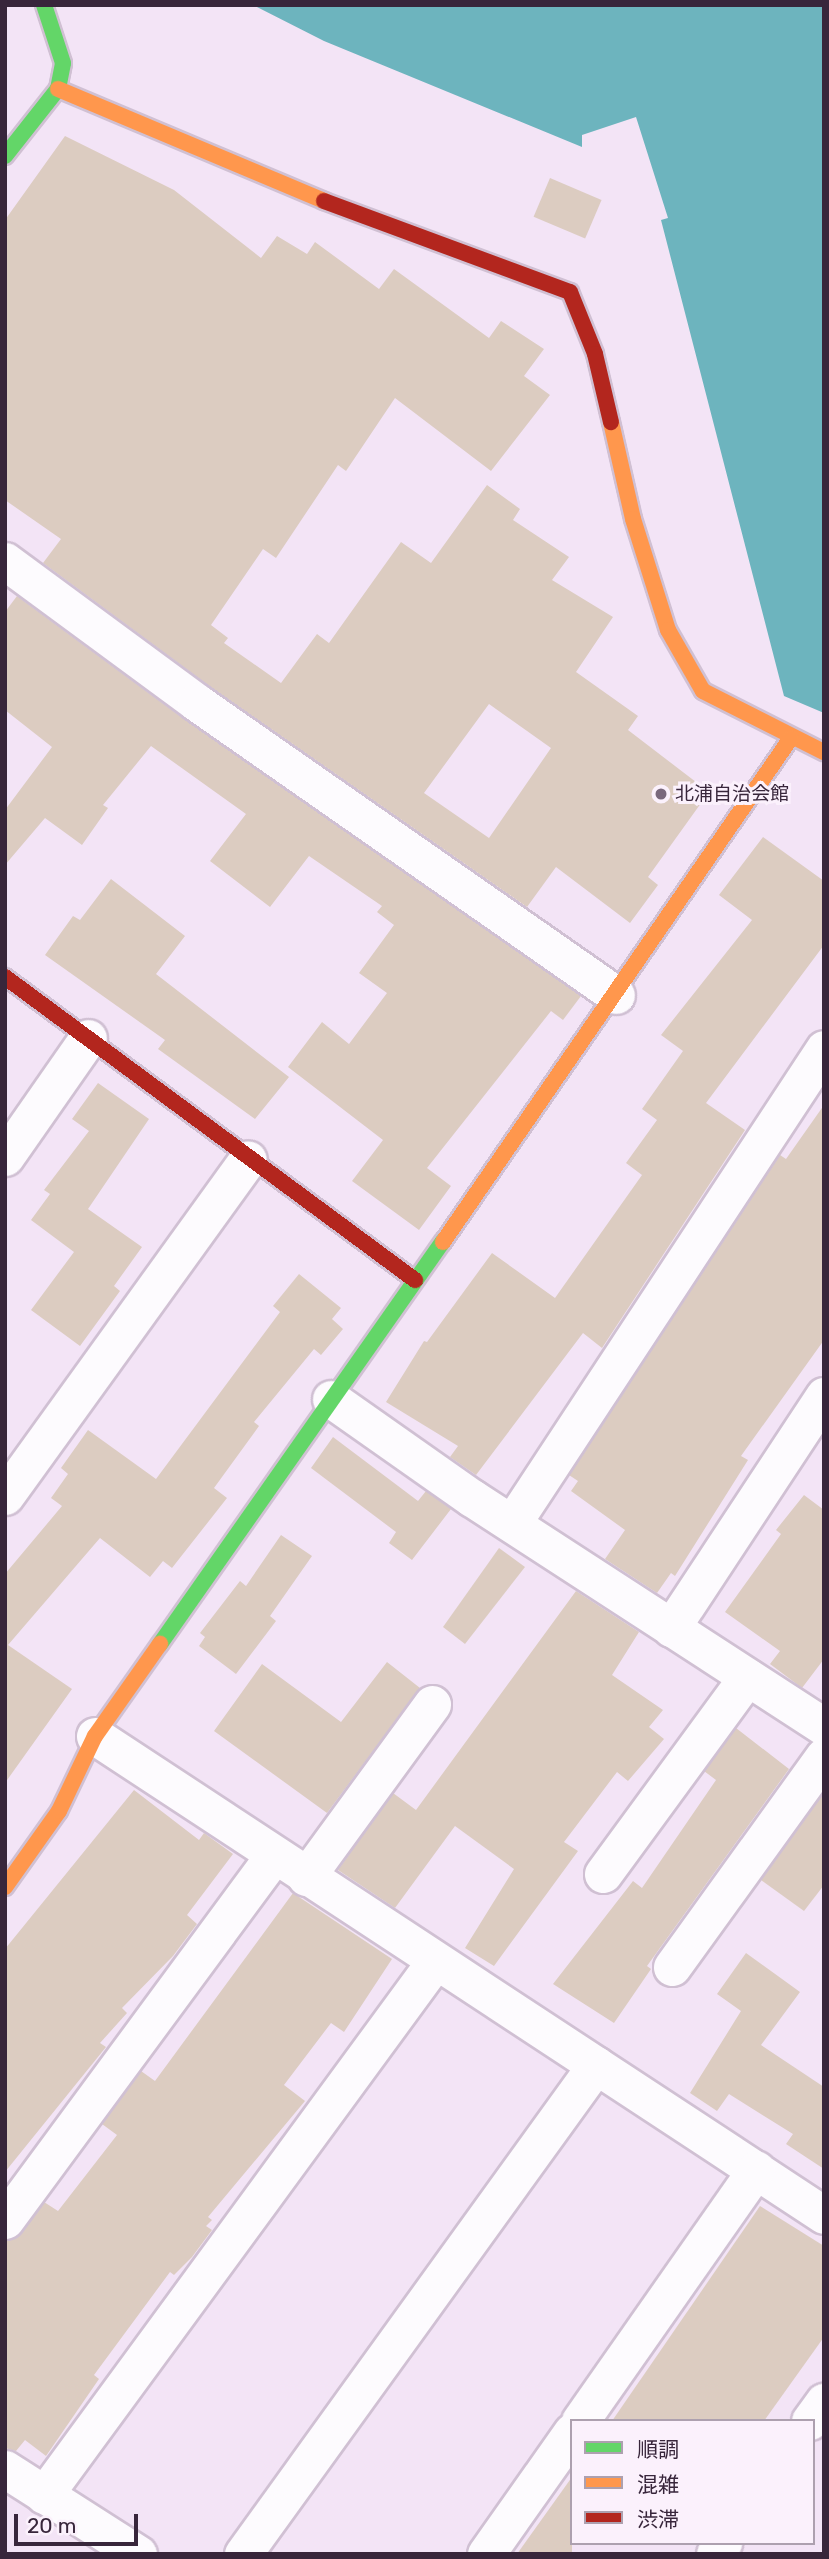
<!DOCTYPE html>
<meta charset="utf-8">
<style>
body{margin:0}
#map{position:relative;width:829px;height:2559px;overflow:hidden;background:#f3e4f6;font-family:Rubik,"Noto Sans JP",sans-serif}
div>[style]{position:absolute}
.water>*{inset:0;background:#6db4be}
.building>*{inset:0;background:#dcccc1;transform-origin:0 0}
.roads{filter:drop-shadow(2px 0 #d0c0d3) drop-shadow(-2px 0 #d0c0d3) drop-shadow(0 2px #d0c0d3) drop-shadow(0 -2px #d0c0d3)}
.street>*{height:37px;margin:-18.5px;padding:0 18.5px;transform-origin:18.5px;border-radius:18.5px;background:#fdfbfe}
.fast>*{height:16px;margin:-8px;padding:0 8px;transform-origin:8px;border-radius:8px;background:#63d668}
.slow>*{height:16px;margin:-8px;padding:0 8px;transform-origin:8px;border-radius:8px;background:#ff974d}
.jam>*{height:16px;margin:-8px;padding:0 8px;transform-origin:8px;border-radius:8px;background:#b3261e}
.dots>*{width:19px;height:19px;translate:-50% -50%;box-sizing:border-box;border:4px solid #fbf1fc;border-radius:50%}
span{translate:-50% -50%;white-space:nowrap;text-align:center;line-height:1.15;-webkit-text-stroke:6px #fbf1fc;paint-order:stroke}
.poi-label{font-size:19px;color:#38263b}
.left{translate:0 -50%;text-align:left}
.frame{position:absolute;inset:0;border:7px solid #38263b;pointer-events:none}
.legend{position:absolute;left:570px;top:2419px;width:245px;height:126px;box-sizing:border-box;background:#fbf1fc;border:2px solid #ada0af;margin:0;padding:9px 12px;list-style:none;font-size:21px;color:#38263b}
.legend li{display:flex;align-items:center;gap:14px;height:35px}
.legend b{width:35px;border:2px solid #ada0af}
.scale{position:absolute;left:14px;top:2514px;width:124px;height:32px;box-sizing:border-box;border:4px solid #38263b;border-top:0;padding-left:9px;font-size:21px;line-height:24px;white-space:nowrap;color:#38263b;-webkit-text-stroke:5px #fbf1fc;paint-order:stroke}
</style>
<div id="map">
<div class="water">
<div style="clip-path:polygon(253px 5px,824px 5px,824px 713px,784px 696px,661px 220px,668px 218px,636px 117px,582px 135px,582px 147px,324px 41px)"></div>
</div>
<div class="building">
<div style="clip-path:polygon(evenodd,65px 136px,174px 190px,261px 258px,277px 236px,307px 254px,315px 242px,379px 289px,394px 269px,489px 338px,501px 321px,544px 349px,524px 376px,550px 395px,491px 471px,395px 398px,346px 471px,338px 465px,276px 558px,263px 549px,211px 625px,228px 638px,224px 643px,281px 683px,317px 634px,329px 643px,401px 542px,431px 563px,487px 485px,520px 509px,513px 520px,569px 557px,552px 580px,613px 617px,576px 672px,638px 716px,628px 730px,709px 792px,648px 877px,658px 885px,630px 923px,556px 867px,527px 907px,208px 685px,43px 563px,61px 539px,5px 500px,5px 220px,65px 136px,489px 704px,551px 748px,489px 838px,424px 793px,489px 704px)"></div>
<div style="left:550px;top:178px;width:56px;height:42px;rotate:23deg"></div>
<div style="clip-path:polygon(17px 596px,184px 719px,581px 996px,563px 1020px,551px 1011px,427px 1168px,451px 1186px,419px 1230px,352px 1181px,383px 1140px,288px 1067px,322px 1022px,349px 1044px,387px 993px,359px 973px,394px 925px,377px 912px,382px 906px,309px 856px,270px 907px,210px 861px,246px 814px,151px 746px,103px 805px,108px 808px,82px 845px,45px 818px,5px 865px,5px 810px,52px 747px,5px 710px,5px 612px)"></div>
<div style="clip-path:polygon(763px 837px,824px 881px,824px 945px,706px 1103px,745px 1130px,602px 1348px,583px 1333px,476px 1475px,450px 1457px,458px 1446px,386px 1402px,424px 1341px,427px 1342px,492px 1253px,555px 1298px,642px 1175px,626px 1163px,657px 1120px,642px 1109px,683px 1051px,661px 1035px,752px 920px,719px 895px)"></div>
<div style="clip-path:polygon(111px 879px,185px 936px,156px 974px,289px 1077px,255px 1119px,158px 1049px,165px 1040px,45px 955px,73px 916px,80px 920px)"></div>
<div style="clip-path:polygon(98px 1083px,149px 1119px,88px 1209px,142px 1247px,114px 1286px,120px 1291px,80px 1346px,31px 1310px,74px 1252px,31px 1220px,50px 1194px,44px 1190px,89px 1131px,72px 1119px)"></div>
<div style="clip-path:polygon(824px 1105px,824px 1340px,741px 1456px,748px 1460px,675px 1576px,671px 1573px,657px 1593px,605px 1559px,625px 1530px,571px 1491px,578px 1481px,569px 1475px,780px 1155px,786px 1159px)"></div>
<div style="clip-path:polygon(299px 1274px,341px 1308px,332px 1319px,343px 1329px,321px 1355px,314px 1349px,254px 1422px,259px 1426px,214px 1488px,227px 1498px,172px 1568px,163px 1561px,150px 1577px,100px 1538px,8px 1645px,72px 1689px,5px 1783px,5px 1574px,62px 1506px,51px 1498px,68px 1474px,61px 1468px,88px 1430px,156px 1479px,280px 1312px,273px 1306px)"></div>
<div style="clip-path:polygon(333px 1437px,418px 1501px,426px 1491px,451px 1509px,412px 1560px,389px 1543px,396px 1532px,311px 1468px)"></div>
<div style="clip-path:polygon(804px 1495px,824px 1510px,824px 1659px,802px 1688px,770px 1664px,780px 1651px,725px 1612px,781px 1534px,776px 1530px)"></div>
<div style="clip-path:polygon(281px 1535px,312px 1556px,270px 1616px,276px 1621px,236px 1674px,199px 1646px,205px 1637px,200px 1633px,240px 1581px,246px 1586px)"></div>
<div style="clip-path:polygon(499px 1548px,525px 1567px,465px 1644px,443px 1627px)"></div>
<div style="clip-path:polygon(576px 1591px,639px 1632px,612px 1675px,663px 1710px,649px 1727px,664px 1739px,628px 1781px,617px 1772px,564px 1842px,578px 1851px,494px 1966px,465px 1948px,514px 1869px,455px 1826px,395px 1908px,338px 1870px,393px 1793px,416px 1810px)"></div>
<div style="clip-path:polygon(387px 1662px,420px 1688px,327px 1813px,214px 1731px,262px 1664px,341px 1722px)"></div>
<div style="clip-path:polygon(736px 1728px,789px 1769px,647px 1966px,651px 1969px,614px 2023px,553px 1984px,633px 1881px,642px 1888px,716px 1780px,704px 1771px)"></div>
<div style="clip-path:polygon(134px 1790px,199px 1840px,204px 1833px,233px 1854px,187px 1915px,197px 1924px,173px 1956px,122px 2008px,127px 2013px,100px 2043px,106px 2047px,5px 2172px,5px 1949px)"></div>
<div style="clip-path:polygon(822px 1795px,824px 1885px,804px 1911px,761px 1880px)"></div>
<div style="clip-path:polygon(293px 1893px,392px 1959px,344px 2032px,331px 2023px,284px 2085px,305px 2101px,208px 2217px,212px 2220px,206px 2226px,212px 2230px,192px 2257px,174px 2275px,170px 2272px,94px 2375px,99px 2379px,46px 2456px,25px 2440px,16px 2451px,5px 2448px,5px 2241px,21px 2233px,44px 2202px,58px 2211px,117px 2135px,102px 2124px,141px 2071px,155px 2081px)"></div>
<div style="clip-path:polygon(746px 1953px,800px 1992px,761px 2045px,824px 2087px,824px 2169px,786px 2144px,793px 2134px,729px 2094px,717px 2111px,690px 2093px,741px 2011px,717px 1994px)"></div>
<div style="clip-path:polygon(760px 2206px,824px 2246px,824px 2337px,764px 2421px,612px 2421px)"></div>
<div style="clip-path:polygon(572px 2477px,572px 2554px,517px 2554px)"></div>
</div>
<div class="roads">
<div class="street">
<div style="left:5px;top:561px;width:237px;rotate:36.4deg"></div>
<div style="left:196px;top:702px;width:512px;rotate:34.9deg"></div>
<div style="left:5px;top:1157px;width:145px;rotate:-55.1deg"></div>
<div style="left:331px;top:1399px;width:172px;rotate:35.1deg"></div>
<div style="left:472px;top:1498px;width:420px;rotate:33deg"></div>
<div style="left:5px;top:1496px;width:415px;rotate:-54.2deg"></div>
<div style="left:513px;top:1522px;width:566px;rotate:-56.67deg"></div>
<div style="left:671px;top:1628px;width:278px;rotate:-56.6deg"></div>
<div style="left:95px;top:1736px;width:872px;rotate:33.31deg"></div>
<div style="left:603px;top:1874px;width:244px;rotate:-53.8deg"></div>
<div style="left:306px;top:1877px;width:214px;rotate:-53.9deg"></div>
<div style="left:672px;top:1967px;width:260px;rotate:-54.2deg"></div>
<div style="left:5px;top:2220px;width:452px;rotate:-53.6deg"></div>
<div style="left:580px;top:2421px;width:307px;rotate:-55deg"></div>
<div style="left:810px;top:2421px;width:24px;rotate:-54deg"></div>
<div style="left:5px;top:2469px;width:158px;rotate:32.6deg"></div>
<div style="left:44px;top:2495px;width:660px;rotate:-53.76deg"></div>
<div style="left:243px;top:2554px;width:603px;rotate:-54.18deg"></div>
<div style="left:486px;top:2554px;width:149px;rotate:-54.8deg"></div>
<div style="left:715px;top:2554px;width:14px;rotate:-54deg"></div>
</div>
<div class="fast">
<div style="left:5px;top:156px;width:85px;rotate:-51.7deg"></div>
<div style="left:58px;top:89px;width:26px;rotate:-79deg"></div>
<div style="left:63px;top:63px;width:61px;rotate:-108.1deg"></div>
<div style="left:160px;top:1644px;width:492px;rotate:-54.9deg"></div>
</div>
<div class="slow">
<div style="left:58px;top:89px;width:289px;rotate:22.8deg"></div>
<div style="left:611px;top:422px;width:99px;rotate:77.2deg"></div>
<div style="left:633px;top:519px;width:116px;rotate:72.5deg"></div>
<div style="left:668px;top:630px;width:70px;rotate:60.2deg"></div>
<div style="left:703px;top:691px;width:136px;rotate:26.8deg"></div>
<div style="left:443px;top:1242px;width:612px;rotate:-55.38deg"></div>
<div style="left:5px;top:1887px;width:93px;rotate:-54.6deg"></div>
<div style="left:59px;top:1811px;width:83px;rotate:-64.4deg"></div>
<div style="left:95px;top:1736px;width:113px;rotate:-54.8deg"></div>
</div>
<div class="jam">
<div style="left:324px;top:201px;width:262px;rotate:20.3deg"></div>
<div style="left:570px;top:292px;width:67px;rotate:68deg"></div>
<div style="left:595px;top:354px;width:70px;rotate:76.8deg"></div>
<div style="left:5px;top:977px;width:510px;rotate:36.47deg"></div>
</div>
</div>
<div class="dots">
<div style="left:661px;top:794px;background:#79687c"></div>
</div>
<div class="poi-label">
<span class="left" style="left:675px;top:794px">北浦自治会館</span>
</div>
<div class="frame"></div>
<ul class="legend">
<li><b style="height:9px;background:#63d668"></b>順調</li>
<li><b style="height:9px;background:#ff974d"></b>混雑</li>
<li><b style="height:9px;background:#b3261e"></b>渋滞</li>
</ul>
<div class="scale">20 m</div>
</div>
